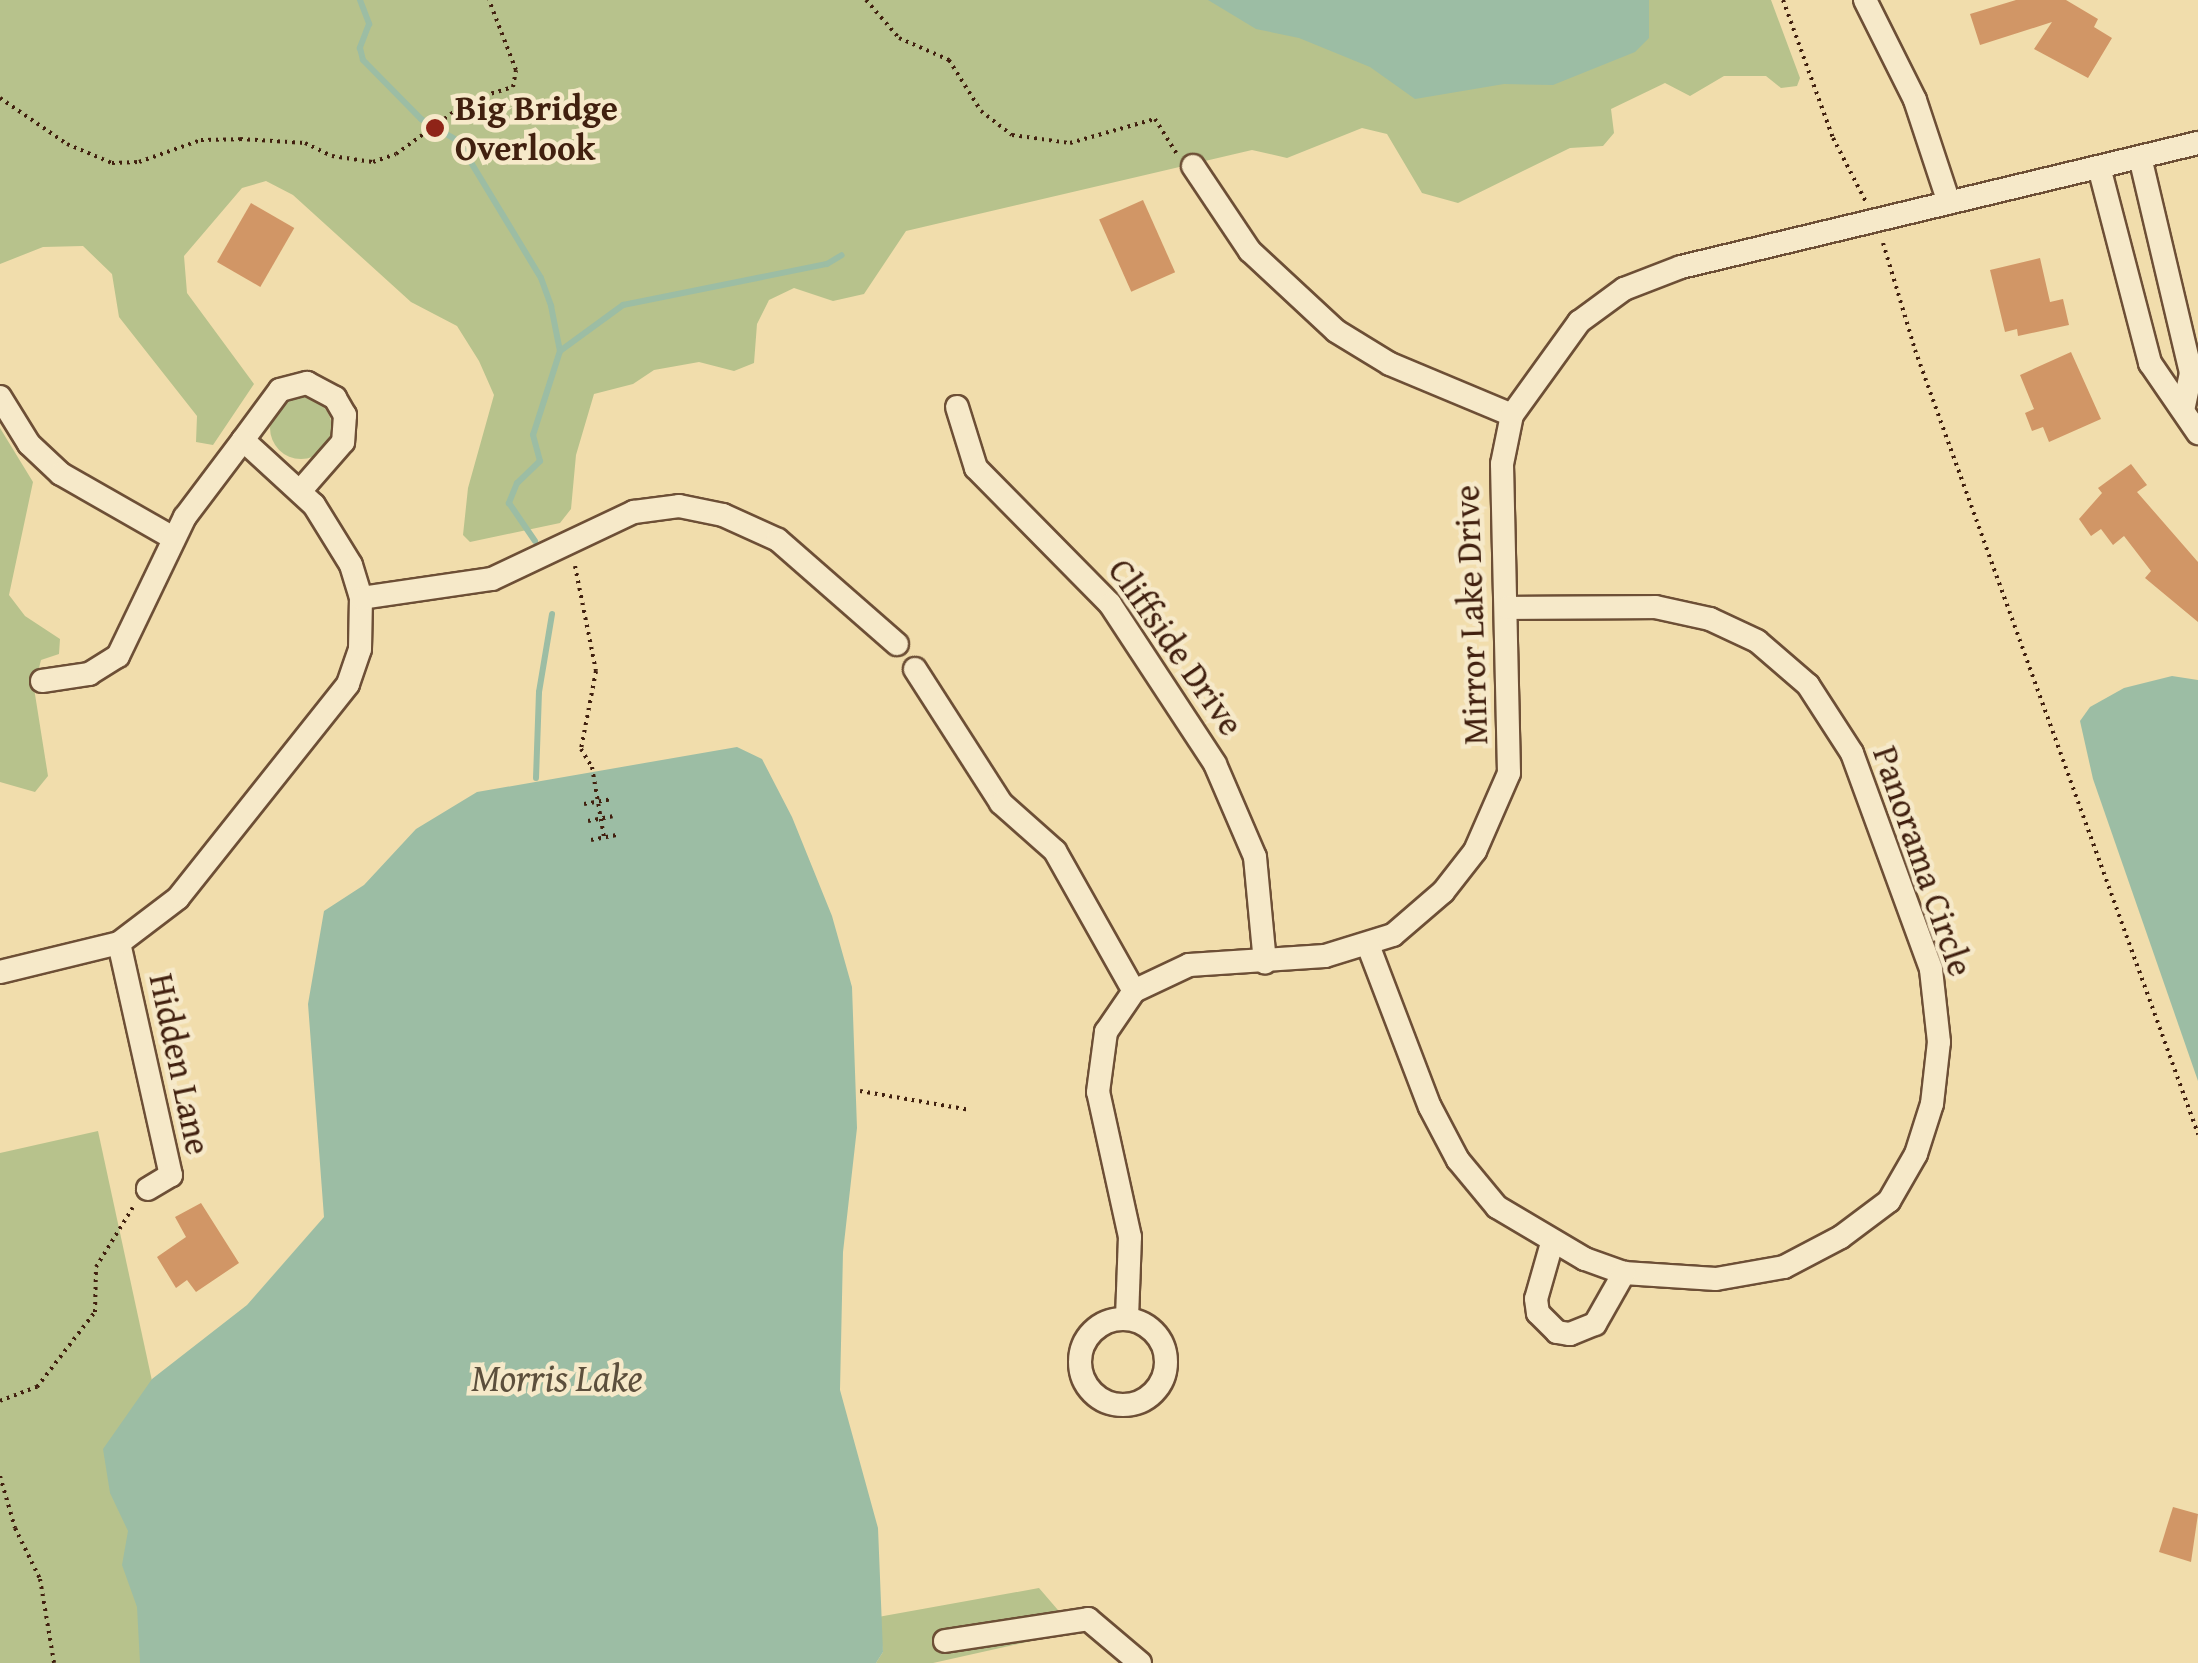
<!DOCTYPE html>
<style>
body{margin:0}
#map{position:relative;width:2198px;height:1663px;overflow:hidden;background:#f1ddac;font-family:"Gentium Book Plus",serif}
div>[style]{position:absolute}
.green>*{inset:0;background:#b7c28c}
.round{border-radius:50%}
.water>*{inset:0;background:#9cbda4}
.stream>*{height:6px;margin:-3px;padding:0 3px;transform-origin:3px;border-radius:3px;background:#9cbda4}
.building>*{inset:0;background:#d19666;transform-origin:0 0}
.path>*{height:4px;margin-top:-2px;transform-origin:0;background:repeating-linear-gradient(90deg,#41200f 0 2.5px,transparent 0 7.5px)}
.roads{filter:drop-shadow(2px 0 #6d4f36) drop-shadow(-2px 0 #6d4f36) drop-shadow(0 2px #6d4f36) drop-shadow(0 -2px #6d4f36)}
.minor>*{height:22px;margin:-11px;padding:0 11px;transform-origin:11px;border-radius:11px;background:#f6e9c9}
.minor>.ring{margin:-11px;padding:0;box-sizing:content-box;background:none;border:22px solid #f6e9c9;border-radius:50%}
.dots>*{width:28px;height:28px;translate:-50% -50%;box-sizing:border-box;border:5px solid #f6e9c9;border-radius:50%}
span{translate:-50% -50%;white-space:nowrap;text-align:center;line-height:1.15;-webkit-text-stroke:9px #f6e9c9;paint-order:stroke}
.poi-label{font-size:35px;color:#41200f;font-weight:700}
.left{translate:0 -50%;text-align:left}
.street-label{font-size:35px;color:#41200f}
.water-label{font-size:38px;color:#5c4f3c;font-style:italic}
</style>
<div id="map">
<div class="green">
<div style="clip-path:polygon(0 0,1771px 0,1800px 78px,1797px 86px,1781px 88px,1766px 76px,1724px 76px,1690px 96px,1665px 83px,1611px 109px,1614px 133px,1603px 146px,1570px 148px,1458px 203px,1422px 193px,1387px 134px,1362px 128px,1287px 158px,1252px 150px,906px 231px,864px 294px,833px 301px,794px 288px,769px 300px,757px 324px,754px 363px,734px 371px,699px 362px,654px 370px,633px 384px,594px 394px,576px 455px,571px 509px,560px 523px,470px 542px,463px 535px,468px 488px,494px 395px,479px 361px,457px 326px,411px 302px,293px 195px,266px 181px,242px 188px,184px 256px,187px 293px,254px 384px,213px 445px,196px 442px,197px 416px,119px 317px,112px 274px,83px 246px,43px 247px,0 264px)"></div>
<div class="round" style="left:270px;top:397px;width:62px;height:62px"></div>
<div style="clip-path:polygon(0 428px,33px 482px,9px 595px,25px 616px,60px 639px,59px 654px,41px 660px,34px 688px,48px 776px,35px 792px,0 782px)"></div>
<div style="clip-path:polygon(98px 1131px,213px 1663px,0 1663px,0 1153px)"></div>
<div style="clip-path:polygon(1039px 1588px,1076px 1631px,933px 1663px,876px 1663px,883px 1652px,878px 1617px)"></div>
</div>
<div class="water">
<div style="clip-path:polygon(1208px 0,1649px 0,1649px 38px,1635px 52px,1553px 85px,1504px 84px,1415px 99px,1370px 67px,1299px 38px,1256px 29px)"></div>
<div style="clip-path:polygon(2172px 676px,2198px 680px,2198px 1081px,2093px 779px,2080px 721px,2090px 707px,2124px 688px)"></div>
<div style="clip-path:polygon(737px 747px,762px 759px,792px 817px,832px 916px,852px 987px,857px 1128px,843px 1252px,840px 1390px,878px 1528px,883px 1652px,876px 1663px,140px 1663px,137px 1607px,122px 1565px,128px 1531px,110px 1493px,103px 1449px,152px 1379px,247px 1305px,324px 1217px,308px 1004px,324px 911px,364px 885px,416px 829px,477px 792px)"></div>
</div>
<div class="stream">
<div style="left:360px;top:0;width:26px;rotate:69deg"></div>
<div style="left:369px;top:24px;width:26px;rotate:111deg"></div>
<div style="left:360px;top:48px;width:12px;rotate:76deg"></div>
<div style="left:363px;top:60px;width:83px;rotate:45.5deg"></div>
<div style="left:421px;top:119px;width:43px;rotate:30.7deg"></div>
<div style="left:458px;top:141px;width:160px;rotate:58.8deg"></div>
<div style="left:541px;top:278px;width:30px;rotate:70deg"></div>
<div style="left:551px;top:306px;width:46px;rotate:78.7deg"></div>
<div style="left:560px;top:351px;width:88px;rotate:107.8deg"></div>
<div style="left:533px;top:435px;width:27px;rotate:75deg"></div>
<div style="left:540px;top:461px;width:32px;rotate:136deg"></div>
<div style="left:517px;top:483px;width:22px;rotate:112deg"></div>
<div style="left:509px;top:503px;width:46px;rotate:55.6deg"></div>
<div style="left:560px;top:351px;width:78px;rotate:-36.1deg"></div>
<div style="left:623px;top:305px;width:208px;rotate:-11.4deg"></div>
<div style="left:827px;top:264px;width:17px;rotate:-31deg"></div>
<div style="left:536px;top:778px;width:86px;rotate:-88deg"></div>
<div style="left:539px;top:692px;width:79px;rotate:-80.5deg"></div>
</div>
<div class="building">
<div style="clip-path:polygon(2016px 0,2066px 0,2098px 19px,2094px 27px,2112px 38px,2088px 78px,2034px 49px,2052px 22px,1980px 45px,1970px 14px)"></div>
<div style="left:1143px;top:200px;width:79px;height:48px;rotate:66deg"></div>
<div style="left:251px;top:203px;width:50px;height:68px;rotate:30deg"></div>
<div style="clip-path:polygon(2040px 258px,2050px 302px,2063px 299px,2069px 325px,2018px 336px,2017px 329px,2005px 332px,1990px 270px)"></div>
<div style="clip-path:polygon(2071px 352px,2101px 419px,2049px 442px,2043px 427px,2032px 431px,2025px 413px,2034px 409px,2020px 375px)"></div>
<div style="clip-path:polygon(2131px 464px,2147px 485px,2137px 492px,2198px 562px,2198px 622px,2145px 578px,2151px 571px,2124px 536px,2113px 545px,2101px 529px,2091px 536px,2079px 519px,2102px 493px,2098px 488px)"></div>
<div style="clip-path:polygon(201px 1203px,239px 1263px,196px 1292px,187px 1280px,176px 1288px,157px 1257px,186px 1237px,175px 1217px)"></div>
<div style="clip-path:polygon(2173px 1507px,2198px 1514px,2191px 1562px,2159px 1552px)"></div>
</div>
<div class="path">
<div style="left:866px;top:0;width:50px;rotate:49deg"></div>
<div style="left:899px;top:38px;width:55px;rotate:23.7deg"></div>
<div style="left:949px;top:60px;width:60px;rotate:57.9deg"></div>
<div style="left:981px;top:111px;width:39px;rotate:38deg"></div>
<div style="left:1012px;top:135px;width:59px;rotate:7.9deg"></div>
<div style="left:1070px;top:143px;width:88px;rotate:-15.8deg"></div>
<div style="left:1155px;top:119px;width:40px;rotate:58deg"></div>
<div style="left:1783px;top:0;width:147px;rotate:70.1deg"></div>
<div style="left:1833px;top:138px;width:72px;rotate:62.7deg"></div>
<div style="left:0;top:98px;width:81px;rotate:34.5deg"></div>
<div style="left:67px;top:144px;width:49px;rotate:22.9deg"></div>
<div style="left:112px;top:163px;width:27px;rotate:-2deg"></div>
<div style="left:139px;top:162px;width:66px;rotate:-19.5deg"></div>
<div style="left:201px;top:140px;width:39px;rotate:-1deg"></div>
<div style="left:240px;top:139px;width:65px;rotate:3.5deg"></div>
<div style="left:305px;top:143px;width:30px;rotate:26deg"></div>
<div style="left:332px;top:156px;width:41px;rotate:8.3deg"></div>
<div style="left:373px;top:162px;width:24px;rotate:-19deg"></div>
<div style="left:396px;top:154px;width:92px;rotate:-36.1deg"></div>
<div style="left:470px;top:100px;width:45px;rotate:-16.8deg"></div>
<div style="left:513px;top:87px;width:17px;rotate:-80deg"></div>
<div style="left:516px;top:70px;width:75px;rotate:-111.1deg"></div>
<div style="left:1883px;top:243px;width:112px;rotate:73.3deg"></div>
<div style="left:1915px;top:350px;width:834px;rotate:70.15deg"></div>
<div style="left:575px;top:566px;width:107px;rotate:78.7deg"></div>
<div style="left:596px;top:671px;width:79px;rotate:100.9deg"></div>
<div style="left:581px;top:749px;width:21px;rotate:59deg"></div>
<div style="left:592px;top:767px;width:71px;rotate:80.3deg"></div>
<div style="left:584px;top:804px;width:29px;rotate:-10deg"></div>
<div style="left:588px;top:821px;width:25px;rotate:-11deg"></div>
<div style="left:591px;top:840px;width:26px;rotate:-11deg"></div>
<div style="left:860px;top:1091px;width:112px;rotate:9.8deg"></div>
<div style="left:0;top:1401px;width:40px;rotate:-21deg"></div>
<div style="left:37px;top:1387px;width:95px;rotate:-52.3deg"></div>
<div style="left:95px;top:1312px;width:45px;rotate:-88.7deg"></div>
<div style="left:96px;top:1267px;width:70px;rotate:-58.3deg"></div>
<div style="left:0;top:1476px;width:54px;rotate:73.9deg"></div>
<div style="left:15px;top:1528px;width:57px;rotate:63.9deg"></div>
<div style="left:40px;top:1579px;width:85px;rotate:80.5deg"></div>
</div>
<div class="roads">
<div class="minor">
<div style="left:1865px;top:0;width:112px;rotate:63.4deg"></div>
<div style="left:1915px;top:100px;width:108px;rotate:71.7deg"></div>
<div style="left:2140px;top:157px;width:222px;rotate:76.7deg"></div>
<div style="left:2191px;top:373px;width:34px;rotate:102deg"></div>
<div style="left:1193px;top:166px;width:102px;rotate:56.2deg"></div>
<div style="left:1250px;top:251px;width:117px;rotate:42.9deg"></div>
<div style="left:1336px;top:331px;width:63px;rotate:31.4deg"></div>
<div style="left:1390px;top:364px;width:132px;rotate:22.7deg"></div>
<div style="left:2099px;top:167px;width:203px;rotate:75.4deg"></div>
<div style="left:2150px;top:363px;width:85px;rotate:55.6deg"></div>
<div style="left:0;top:397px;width:55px;rotate:58.3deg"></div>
<div style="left:29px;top:444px;width:44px;rotate:43.2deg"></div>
<div style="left:61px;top:474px;width:129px;rotate:29.7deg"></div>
<div style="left:957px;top:407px;width:64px;rotate:72.7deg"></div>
<div style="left:976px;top:468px;width:191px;rotate:45.4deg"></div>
<div style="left:1110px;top:604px;width:191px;rotate:56.7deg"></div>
<div style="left:1215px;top:764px;width:101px;rotate:66.7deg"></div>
<div style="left:1255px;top:857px;width:106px;rotate:84.6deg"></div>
<div style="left:243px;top:440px;width:62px;rotate:-53.5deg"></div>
<div style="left:280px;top:390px;width:28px;rotate:-15deg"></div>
<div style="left:307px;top:383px;width:32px;rotate:28deg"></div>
<div style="left:335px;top:398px;width:20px;rotate:60deg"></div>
<div style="left:345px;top:415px;width:27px;rotate:94deg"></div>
<div style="left:343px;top:442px;width:64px;rotate:131.2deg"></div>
<div style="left:915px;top:669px;width:159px;rotate:57.3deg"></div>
<div style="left:1001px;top:803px;width:72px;rotate:41.6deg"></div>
<div style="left:1055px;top:851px;width:161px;rotate:60.6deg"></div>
<div style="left:1134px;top:991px;width:61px;rotate:-25.3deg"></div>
<div style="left:1189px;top:965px;width:136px;rotate:-3.8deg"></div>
<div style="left:1325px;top:956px;width:71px;rotate:-17.2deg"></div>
<div style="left:1393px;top:935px;width:66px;rotate:-40.7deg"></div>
<div style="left:1443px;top:892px;width:52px;rotate:-52deg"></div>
<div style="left:1475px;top:851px;width:85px;rotate:-66.4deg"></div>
<div style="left:1509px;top:773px;width:309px;rotate:-91.3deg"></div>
<div style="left:1502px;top:464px;width:50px;rotate:-78.5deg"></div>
<div style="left:1512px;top:415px;width:115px;rotate:-54.2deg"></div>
<div style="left:1579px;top:322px;width:56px;rotate:-36.3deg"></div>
<div style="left:1624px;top:289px;width:61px;rotate:-21.1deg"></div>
<div style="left:1681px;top:267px;width:532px;rotate:-13.49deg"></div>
<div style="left:42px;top:681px;width:48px;rotate:-8.5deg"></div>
<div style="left:89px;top:674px;width:34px;rotate:-32deg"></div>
<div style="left:118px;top:656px;width:154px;rotate:-64.3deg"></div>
<div style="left:185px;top:517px;width:96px;rotate:-53deg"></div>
<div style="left:243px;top:440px;width:96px;rotate:42.5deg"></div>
<div style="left:314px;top:505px;width:70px;rotate:58.3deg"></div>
<div style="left:351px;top:565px;width:34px;rotate:73deg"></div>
<div style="left:119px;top:943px;width:238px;rotate:77.4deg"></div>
<div style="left:171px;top:1175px;width:27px;rotate:149deg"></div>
<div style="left:1368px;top:945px;width:173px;rotate:69.1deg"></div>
<div style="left:1430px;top:1107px;width:60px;rotate:62.2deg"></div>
<div style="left:1458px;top:1160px;width:61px;rotate:50.3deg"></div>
<div style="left:1497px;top:1207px;width:102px;rotate:30.6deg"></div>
<div style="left:1585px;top:1259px;width:41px;rotate:19.7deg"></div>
<div style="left:1624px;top:1273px;width:92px;rotate:3.7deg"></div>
<div style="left:1716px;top:1279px;width:69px;rotate:-10deg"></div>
<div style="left:1784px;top:1267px;width:64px;rotate:-27.8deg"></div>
<div style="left:1841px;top:1237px;width:60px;rotate:-36.9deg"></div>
<div style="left:1889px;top:1201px;width:54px;rotate:-60.1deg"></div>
<div style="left:1916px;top:1154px;width:52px;rotate:-72.3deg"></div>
<div style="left:1932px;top:1104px;width:62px;rotate:-83.6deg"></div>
<div style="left:1939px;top:1042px;width:73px;rotate:-96.3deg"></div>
<div style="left:1931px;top:969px;width:230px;rotate:-110.1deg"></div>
<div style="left:1852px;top:753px;width:81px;rotate:-122.9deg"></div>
<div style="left:1808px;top:685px;width:67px;rotate:-139.2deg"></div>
<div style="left:1757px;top:641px;width:52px;rotate:-154.9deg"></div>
<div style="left:1710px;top:619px;width:56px;rotate:-167.7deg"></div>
<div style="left:1655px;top:607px;width:148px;rotate:179.6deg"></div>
<div style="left:0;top:972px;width:122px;rotate:-13.7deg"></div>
<div style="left:119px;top:943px;width:74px;rotate:-37.3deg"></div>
<div style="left:178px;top:898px;width:273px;rotate:-51.5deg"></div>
<div style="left:348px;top:684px;width:37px;rotate:-71deg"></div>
<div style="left:360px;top:649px;width:51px;rotate:-88.9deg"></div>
<div style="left:361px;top:598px;width:132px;rotate:-8.3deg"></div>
<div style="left:492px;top:579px;width:157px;rotate:-25.3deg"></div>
<div style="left:634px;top:512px;width:45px;rotate:-7.6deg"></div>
<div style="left:679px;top:506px;width:45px;rotate:11.6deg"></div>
<div style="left:723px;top:515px;width:60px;rotate:24.4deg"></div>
<div style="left:778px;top:540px;width:158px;rotate:41.2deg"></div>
<div style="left:1552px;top:1243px;width:58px;rotate:105.9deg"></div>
<div style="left:1536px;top:1299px;width:14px;rotate:82deg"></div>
<div style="left:1538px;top:1313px;width:27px;rotate:45deg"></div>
<div style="left:1557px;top:1332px;width:13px;rotate:9deg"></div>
<div style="left:1570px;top:1334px;width:27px;rotate:-22deg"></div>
<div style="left:1595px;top:1324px;width:59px;rotate:-60.4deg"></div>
<div style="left:1127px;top:1318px;width:81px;rotate:-87.9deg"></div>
<div style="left:1130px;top:1237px;width:148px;rotate:-102.4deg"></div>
<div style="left:1098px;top:1092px;width:61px;rotate:-82.4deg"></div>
<div style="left:1106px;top:1032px;width:50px;rotate:-55.7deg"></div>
<div class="ring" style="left:1080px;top:1319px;width:64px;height:64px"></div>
<div style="left:945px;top:1641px;width:145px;rotate:-8.7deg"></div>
<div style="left:1088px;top:1619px;width:68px;rotate:40.2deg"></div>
</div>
</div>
<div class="dots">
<div style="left:435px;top:128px;background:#8f2418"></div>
</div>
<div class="poi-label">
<span class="left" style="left:455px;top:128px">Big Bridge<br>Overlook</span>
</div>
<div class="street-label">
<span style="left:1471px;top:615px;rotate:-92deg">Mirror Lake Drive</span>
<span style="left:1176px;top:647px;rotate:55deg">Cliffside Drive</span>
<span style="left:1923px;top:861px;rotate:71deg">Panorama Circle</span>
<span style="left:180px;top:1064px;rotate:78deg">Hidden Lane</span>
</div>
<div class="water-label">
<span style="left:557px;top:1378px">Morris Lake</span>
</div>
</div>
